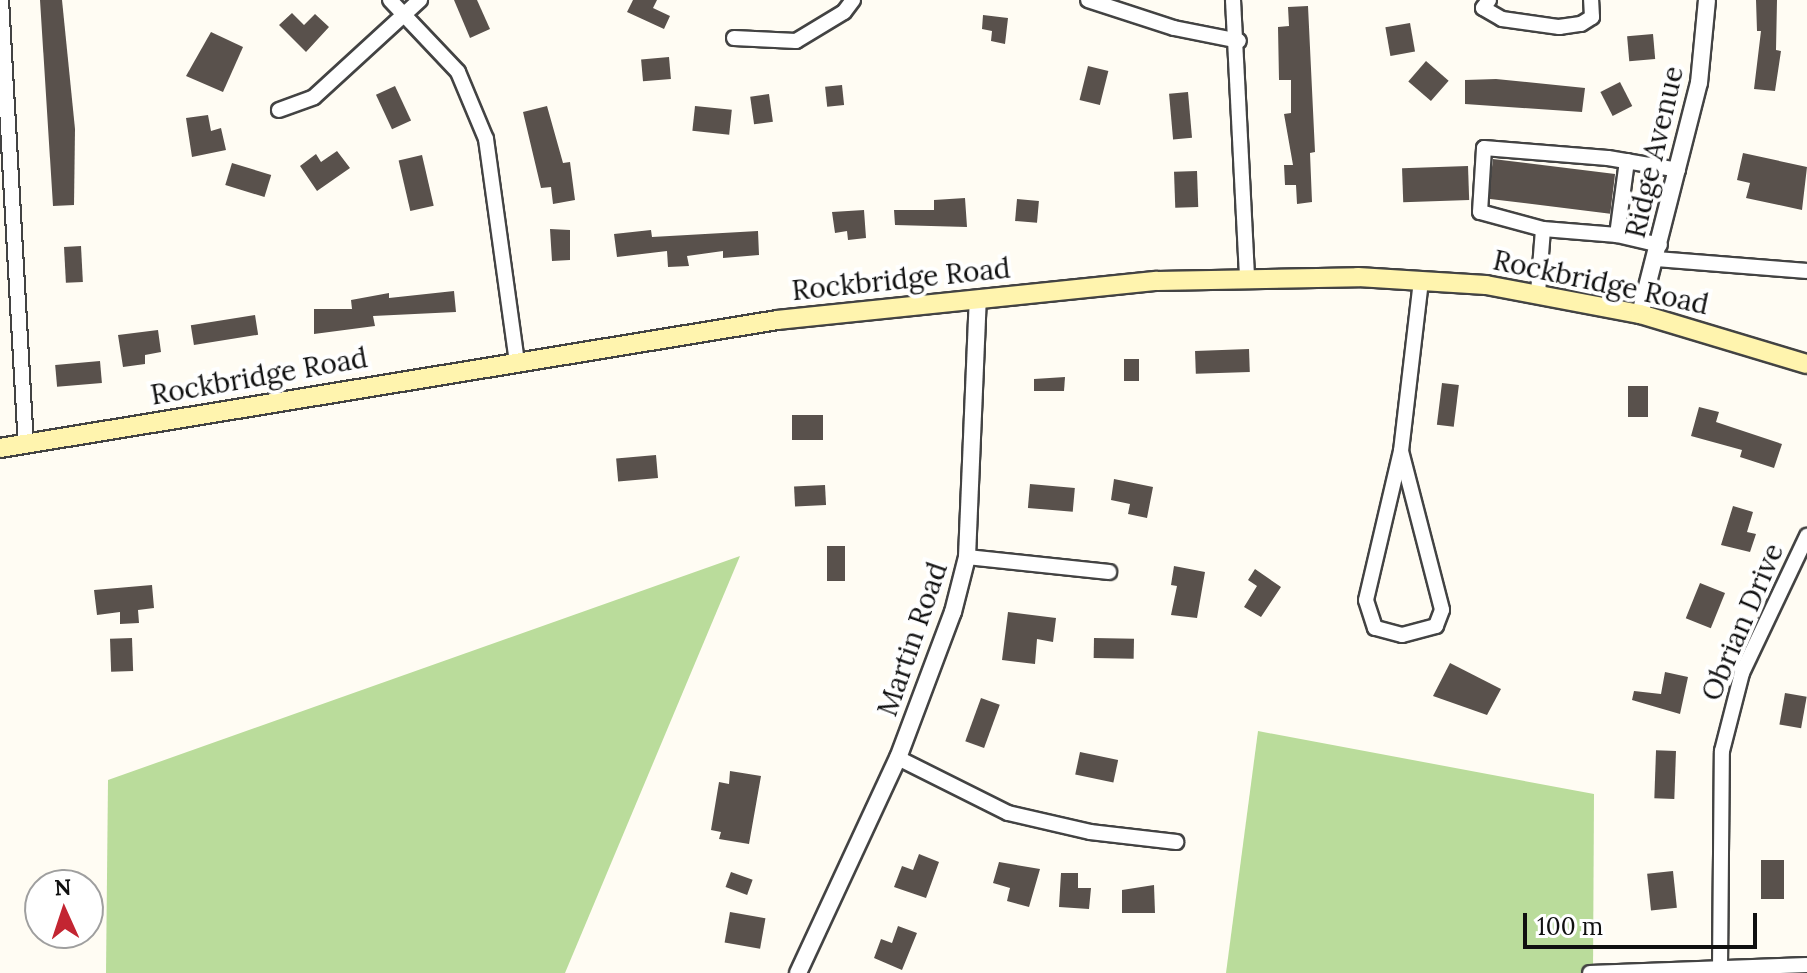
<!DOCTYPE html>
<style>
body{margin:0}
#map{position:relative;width:1807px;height:973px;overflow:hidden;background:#fffcf3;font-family:Lora,serif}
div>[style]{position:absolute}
.forest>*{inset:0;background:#badc9b}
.building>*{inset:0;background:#59514c;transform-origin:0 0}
.roads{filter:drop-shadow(2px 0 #434343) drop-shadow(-2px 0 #434343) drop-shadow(0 2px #434343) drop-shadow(0 -2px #434343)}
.minor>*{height:14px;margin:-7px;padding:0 7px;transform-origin:7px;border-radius:7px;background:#fff}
.tertiary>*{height:16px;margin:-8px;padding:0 8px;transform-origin:8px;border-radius:8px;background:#fff}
.secondary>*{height:18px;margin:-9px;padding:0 9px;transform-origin:9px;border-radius:9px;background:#fff4ae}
span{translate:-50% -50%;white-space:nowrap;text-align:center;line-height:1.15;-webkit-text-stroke:8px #fff;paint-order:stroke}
.street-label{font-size:28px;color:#101010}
.north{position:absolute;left:24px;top:869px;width:80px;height:80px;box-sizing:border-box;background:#fff;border:2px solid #9f9f9f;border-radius:50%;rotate:357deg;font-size:22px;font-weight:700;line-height:32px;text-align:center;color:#101010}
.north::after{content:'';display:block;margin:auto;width:28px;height:36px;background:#c32532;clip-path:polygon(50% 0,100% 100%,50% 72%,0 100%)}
.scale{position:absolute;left:1523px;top:913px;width:234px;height:36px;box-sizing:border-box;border:4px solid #101010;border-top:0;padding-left:10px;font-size:24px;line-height:28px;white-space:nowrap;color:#101010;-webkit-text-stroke:6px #fff;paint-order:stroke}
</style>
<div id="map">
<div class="forest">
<div style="clip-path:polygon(740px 556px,565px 973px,106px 973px,108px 780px)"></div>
<div style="clip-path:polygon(1258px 731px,1594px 794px,1593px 973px,1226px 973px)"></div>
</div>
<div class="building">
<div style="clip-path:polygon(40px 0,62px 0,75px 129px,74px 205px,53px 206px)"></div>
<div style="clip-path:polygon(454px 0,477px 0,490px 29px,470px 38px)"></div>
<div style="clip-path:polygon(633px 0,657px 0,653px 8px,670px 16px,664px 29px,627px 12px)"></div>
<div style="clip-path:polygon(1756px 0,1777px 0,1776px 50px,1781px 51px,1775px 91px,1754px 89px,1761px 31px,1757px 31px)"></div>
<div style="clip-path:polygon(1308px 6px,1315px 152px,1310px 153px,1312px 202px,1297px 204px,1296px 185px,1285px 185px,1284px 165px,1293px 165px,1284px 114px,1291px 113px,1291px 80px,1279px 80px,1278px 27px,1289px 26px,1288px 7px)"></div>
<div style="clip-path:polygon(292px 13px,304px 25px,315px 14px,329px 27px,306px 52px,279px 25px)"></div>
<div style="clip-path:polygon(983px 15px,1008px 18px,1005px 44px,991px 41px,992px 31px,982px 29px)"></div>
<div style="left:1410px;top:23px;width:29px;height:25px;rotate:80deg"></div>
<div style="clip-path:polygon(211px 32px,243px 47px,223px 92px,186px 76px)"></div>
<div style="left:1653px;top:34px;width:25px;height:26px;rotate:85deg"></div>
<div style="left:669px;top:57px;width:22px;height:28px;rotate:85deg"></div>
<div style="left:1426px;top:61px;width:30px;height:27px;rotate:41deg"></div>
<div style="left:1088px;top:66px;width:21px;height:35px;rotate:14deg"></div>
<div style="clip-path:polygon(1496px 79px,1585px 88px,1582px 112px,1465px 104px,1465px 80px)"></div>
<div style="left:1620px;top:82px;width:27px;height:22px;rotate:63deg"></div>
<div style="left:842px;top:85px;width:20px;height:17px;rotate:84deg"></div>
<div style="left:395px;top:86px;width:38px;height:21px;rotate:65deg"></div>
<div style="left:1188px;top:92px;width:46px;height:19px;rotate:85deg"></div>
<div style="left:769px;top:94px;width:28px;height:19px;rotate:82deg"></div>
<div style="clip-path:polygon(547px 106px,563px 163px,570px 162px,575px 200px,553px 204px,551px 187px,541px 188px,523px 112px)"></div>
<div style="left:695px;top:106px;width:37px;height:25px;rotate:6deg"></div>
<div style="clip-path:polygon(208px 115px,211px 131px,221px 128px,226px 150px,192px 157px,186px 118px)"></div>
<div style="clip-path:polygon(337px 151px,350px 168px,317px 191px,300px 166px,316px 154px,321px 162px)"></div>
<div style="clip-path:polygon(1743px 153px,1807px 167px,1802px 210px,1746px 198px,1750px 183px,1737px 180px)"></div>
<div style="left:422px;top:155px;width:52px;height:24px;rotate:77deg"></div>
<div style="left:1493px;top:159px;width:123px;height:40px;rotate:7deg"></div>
<div style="left:232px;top:163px;width:41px;height:23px;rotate:17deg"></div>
<div style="left:1468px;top:166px;width:34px;height:66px;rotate:88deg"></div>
<div style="left:1197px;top:171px;width:36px;height:23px;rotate:88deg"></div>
<div style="clip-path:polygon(965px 198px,967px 227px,895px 225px,894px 210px,934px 210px,934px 200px)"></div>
<div style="left:1017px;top:199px;width:22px;height:22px;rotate:5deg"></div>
<div style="clip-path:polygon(864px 210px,866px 238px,848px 240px,847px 231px,835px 233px,832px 212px)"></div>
<div style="clip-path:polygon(550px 229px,570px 230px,570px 260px,552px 261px)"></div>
<div style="clip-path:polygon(651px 230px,652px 237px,758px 231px,759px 255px,723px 258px,723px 251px,687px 256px,689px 266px,668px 267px,667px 251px,617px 257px,614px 234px)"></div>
<div style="left:81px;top:246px;width:36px;height:17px;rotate:87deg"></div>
<div style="clip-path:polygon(454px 291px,456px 312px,373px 316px,375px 326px,314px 334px,314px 309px,352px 309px,351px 300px,389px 293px,389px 298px)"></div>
<div style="left:255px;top:315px;width:20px;height:65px;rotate:81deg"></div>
<div style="clip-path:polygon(158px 330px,161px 352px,145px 355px,145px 364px,123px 367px,118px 335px)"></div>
<div style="left:1249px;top:349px;width:23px;height:54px;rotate:88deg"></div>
<div style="left:1139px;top:359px;width:22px;height:15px;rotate:90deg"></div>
<div style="left:100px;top:361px;width:22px;height:45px;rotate:85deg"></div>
<div style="clip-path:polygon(1065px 377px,1064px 391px,1034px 391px,1034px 379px)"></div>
<div style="left:1442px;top:383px;width:17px;height:42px;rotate:7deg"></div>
<div style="left:1628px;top:386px;width:20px;height:31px"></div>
<div style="clip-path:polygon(1699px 407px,1719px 412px,1716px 422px,1782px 444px,1774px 468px,1740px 457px,1742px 450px,1691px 436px)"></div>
<div style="left:792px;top:415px;width:31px;height:25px"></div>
<div style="left:656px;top:455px;width:23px;height:40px;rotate:85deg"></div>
<div style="clip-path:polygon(1114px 479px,1153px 487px,1147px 518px,1128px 514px,1130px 504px,1111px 500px)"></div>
<div style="left:1030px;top:484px;width:45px;height:24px;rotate:5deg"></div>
<div style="left:825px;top:485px;width:20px;height:31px;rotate:87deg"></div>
<div style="clip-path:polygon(1733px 506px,1753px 512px,1747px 532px,1756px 534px,1750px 552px,1721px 545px)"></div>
<div style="left:827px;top:546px;width:18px;height:35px"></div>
<div style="clip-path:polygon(1174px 566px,1205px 572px,1197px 618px,1171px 615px,1177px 586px,1171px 585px)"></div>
<div style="clip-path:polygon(1255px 569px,1281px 587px,1261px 617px,1244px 607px,1257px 586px,1248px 580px)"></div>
<div style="left:1700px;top:583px;width:27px;height:38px;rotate:22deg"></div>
<div style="clip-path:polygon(152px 585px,154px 608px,138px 610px,139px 623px,120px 624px,120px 612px,97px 615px,94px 590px)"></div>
<div style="clip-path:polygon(1008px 612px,1056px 618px,1053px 642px,1037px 639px,1035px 664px,1002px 660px)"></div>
<div style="left:132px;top:638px;width:33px;height:22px;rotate:88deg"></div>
<div style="left:1094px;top:638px;width:40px;height:20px;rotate:1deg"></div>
<div style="clip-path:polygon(1450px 663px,1501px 689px,1487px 715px,1433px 696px)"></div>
<div style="clip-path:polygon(1665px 672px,1688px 677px,1680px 714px,1632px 700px,1634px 691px,1661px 694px)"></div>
<div style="left:1785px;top:693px;width:22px;height:32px;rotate:10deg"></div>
<div style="left:981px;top:698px;width:20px;height:46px;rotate:20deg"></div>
<div style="left:1676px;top:751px;width:48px;height:20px;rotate:92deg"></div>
<div style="left:1080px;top:752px;width:39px;height:23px;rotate:12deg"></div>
<div style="clip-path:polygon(730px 771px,761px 776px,749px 844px,719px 839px,721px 832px,711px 830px,719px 782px,729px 784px)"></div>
<div style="clip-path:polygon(919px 854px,939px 862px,926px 898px,894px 887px,902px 866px,913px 870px)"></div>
<div style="left:1761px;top:860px;width:23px;height:39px"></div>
<div style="clip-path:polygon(999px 862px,1040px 869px,1029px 907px,1007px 901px,1010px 888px,993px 883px)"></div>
<div style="left:1673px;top:871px;width:37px;height:26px;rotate:84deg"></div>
<div style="left:731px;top:872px;width:23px;height:16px;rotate:20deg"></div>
<div style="clip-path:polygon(1061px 873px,1078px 873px,1078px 888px,1091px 888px,1089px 909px,1059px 907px)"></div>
<div style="clip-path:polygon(1154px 885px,1155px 913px,1122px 913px,1122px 890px)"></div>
<div style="left:730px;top:912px;width:36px;height:31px;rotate:10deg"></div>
<div style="clip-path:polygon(898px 926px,917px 933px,902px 970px,874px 958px,881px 939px,892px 943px)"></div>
</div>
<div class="roads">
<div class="minor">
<div style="left:1px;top:0;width:445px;rotate:86.8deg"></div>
<div style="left:390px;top:0;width:99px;rotate:46.6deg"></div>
<div style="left:458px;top:72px;width:73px;rotate:67.3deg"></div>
<div style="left:486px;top:139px;width:224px;rotate:82.1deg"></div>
<div style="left:1088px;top:0;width:90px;rotate:18deg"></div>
<div style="left:1174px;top:28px;width:66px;rotate:11.3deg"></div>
<div style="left:1233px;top:0;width:278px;rotate:87.1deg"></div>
<div style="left:1489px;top:0;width:10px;rotate:127deg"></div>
<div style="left:1483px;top:8px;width:22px;rotate:30deg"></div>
<div style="left:1502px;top:19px;width:58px;rotate:8deg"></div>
<div style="left:1559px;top:27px;width:22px;rotate:-8deg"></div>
<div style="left:1581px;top:24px;width:13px;rotate:-32deg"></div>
<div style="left:1592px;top:17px;width:17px;rotate:-93deg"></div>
<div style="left:734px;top:38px;width:62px;rotate:2.8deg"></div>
<div style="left:796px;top:41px;width:56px;rotate:-31.1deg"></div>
<div style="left:844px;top:12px;width:15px;rotate:-53deg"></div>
<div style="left:279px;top:110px;width:37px;rotate:-20deg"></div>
<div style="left:314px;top:97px;width:144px;rotate:-42.5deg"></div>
<div style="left:1627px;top:161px;width:75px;rotate:97.7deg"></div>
<div style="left:1617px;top:235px;width:44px;rotate:13.1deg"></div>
<div style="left:1617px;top:235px;width:74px;rotate:-175.4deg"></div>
<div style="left:1543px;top:229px;width:65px;rotate:-164.9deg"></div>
<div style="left:1480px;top:212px;width:64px;rotate:-86.4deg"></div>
<div style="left:1484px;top:148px;width:124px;rotate:4.6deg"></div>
<div style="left:1608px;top:158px;width:71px;rotate:9.7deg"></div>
<div style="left:1657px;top:259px;width:150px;rotate:4.6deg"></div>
<div style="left:1538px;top:293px;width:64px;rotate:-85.5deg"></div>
<div style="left:1401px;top:451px;width:164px;rotate:75.5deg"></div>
<div style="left:1442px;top:610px;width:17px;rotate:111deg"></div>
<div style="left:1436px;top:626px;width:35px;rotate:165deg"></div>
<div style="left:1402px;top:635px;width:28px;rotate:-165deg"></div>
<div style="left:1375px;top:628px;width:29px;rotate:-108deg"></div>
<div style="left:1366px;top:600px;width:153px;rotate:-76.8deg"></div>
<div style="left:1401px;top:451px;width:172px;rotate:-83.3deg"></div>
<div style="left:967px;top:557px;width:143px;rotate:6deg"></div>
<div style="left:898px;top:758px;width:123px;rotate:26.6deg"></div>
<div style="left:1008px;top:813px;width:84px;rotate:13deg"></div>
<div style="left:1090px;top:832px;width:87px;rotate:6.6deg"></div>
<div style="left:1720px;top:968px;width:217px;rotate:-89.5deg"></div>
<div style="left:1722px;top:751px;width:81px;rotate:-75.6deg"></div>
<div style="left:1742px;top:673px;width:152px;rotate:-64.6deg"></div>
<div style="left:1590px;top:973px;width:217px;rotate:-2.1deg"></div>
</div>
<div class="tertiary">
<div style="left:1640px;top:314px;width:238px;rotate:-75.7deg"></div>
<div style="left:1699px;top:83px;width:83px;rotate:-84.5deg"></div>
<div style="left:798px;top:973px;width:237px;rotate:-65.1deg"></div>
<div style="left:898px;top:758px;width:156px;rotate:-69.4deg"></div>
<div style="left:953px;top:612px;width:57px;rotate:-75.7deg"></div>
<div style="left:967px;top:557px;width:258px;rotate:-87.6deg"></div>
</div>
<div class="secondary">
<div style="left:0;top:448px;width:787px;rotate:-9.35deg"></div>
<div style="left:777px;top:320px;width:382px;rotate:-5.9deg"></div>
<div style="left:1157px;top:281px;width:201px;rotate:-1.1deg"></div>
<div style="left:1358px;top:277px;width:128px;rotate:3.6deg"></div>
<div style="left:1486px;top:285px;width:157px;rotate:10.7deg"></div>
<div style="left:1640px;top:314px;width:174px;rotate:16.7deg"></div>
</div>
</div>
<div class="street-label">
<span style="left:1654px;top:152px;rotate:-77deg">Ridge Avenue</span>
<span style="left:901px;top:279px;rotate:-6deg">Rockbridge Road</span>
<span style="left:1601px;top:282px;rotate:12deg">Rockbridge Road</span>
<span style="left:259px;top:376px;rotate:-10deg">Rockbridge Road</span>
<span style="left:1742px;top:622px;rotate:-67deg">Obrian Drive</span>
<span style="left:912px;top:639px;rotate:-71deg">Martin Road</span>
</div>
<div class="north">N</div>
<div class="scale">100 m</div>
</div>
